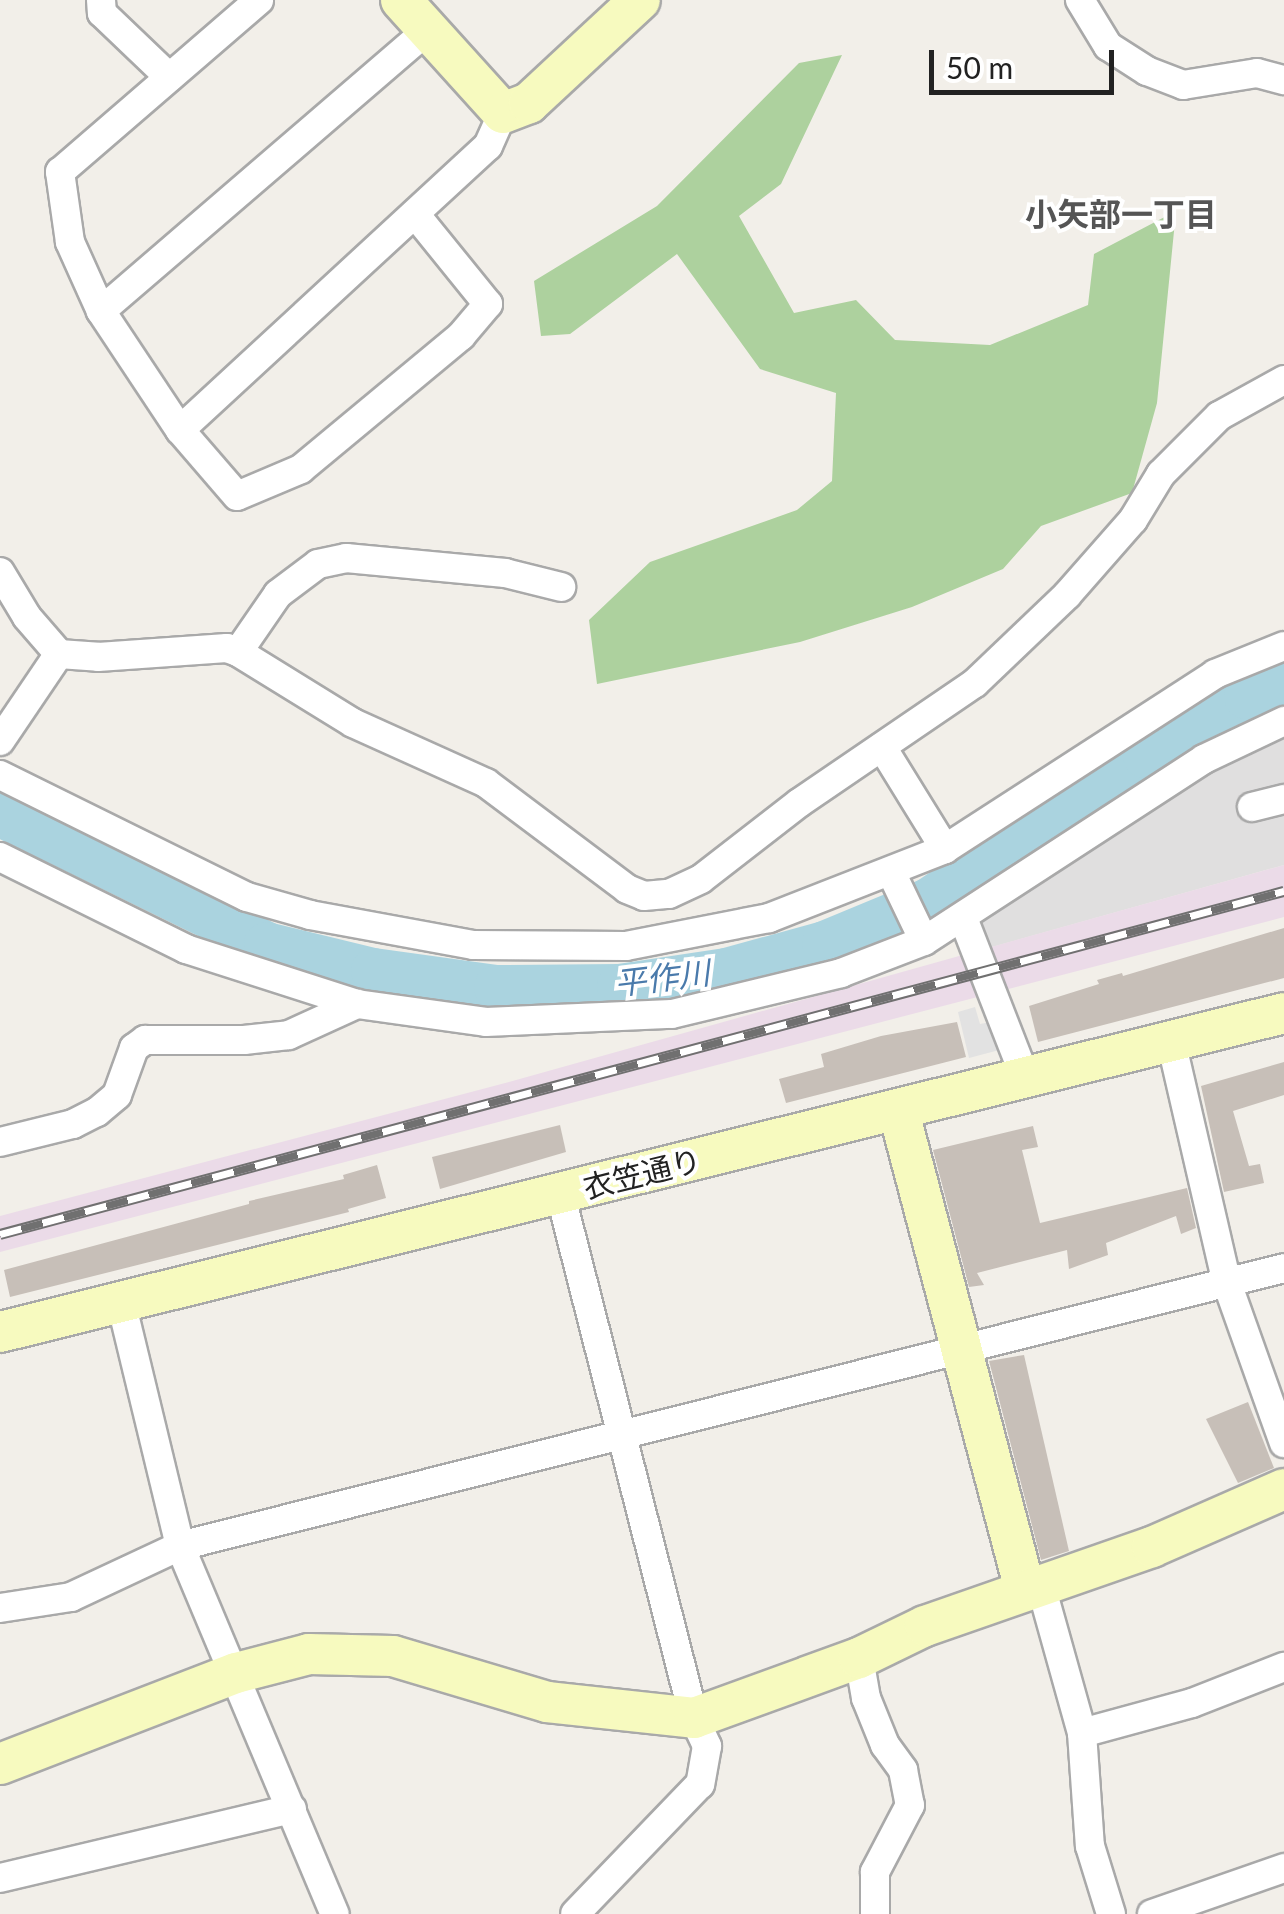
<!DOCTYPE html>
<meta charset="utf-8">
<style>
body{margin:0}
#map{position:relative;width:1284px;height:1914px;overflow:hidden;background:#f2efe9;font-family:Lato,"Noto Sans JP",sans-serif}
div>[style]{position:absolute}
.residential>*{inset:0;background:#e0dfdf}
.industrial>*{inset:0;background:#ebdbe8}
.forest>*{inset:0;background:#add19e}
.parking>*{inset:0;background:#e2e2e2}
.river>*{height:45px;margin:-22.5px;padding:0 22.5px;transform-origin:22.5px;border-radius:22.5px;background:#aad3df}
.building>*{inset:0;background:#c7bfb8}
.roads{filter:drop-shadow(2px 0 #a9a9a9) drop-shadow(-2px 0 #a9a9a9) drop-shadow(0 2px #a9a9a9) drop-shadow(0 -2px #a9a9a9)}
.street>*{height:28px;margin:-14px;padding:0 14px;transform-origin:14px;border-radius:14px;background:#fff}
.secondary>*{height:40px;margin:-20px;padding:0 20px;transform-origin:20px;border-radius:20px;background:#f7fabf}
.rail>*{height:11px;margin-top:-5.5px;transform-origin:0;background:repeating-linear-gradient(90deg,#fff 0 22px,#707070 0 44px);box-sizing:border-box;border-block:2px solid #707070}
span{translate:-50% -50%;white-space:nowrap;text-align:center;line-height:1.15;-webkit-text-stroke:8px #fff;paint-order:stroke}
.street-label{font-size:30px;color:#222}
.neighbourhood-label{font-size:32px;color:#555;font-weight:700}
.water-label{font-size:32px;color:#4a7aab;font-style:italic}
.scale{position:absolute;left:929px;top:50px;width:185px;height:45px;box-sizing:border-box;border:5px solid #222;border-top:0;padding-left:12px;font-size:30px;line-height:35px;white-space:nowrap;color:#222;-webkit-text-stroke:8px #fff;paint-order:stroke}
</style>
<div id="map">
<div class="residential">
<div style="clip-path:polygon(1284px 732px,1284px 865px,985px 949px,976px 923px,1219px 760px)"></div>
</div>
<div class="industrial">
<div style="clip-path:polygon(1284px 865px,1284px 917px,0 1252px,0 1216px,509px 1082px)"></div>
</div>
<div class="forest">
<div style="clip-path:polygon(842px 55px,781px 184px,739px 216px,794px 313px,856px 300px,895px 340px,990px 345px,1088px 305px,1094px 254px,1176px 211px,1157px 403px,1132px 493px,1041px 526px,1003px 569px,912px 607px,800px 642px,597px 684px,589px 620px,650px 562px,797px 510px,832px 481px,836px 393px,760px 369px,677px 254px,570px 334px,541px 336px,534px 281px,657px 206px,799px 63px)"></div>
</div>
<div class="parking">
<div style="clip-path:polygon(975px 1007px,980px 1024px,996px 1021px,1003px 1049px,969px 1058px,958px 1012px)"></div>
</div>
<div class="river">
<div style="left:0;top:814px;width:296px;rotate:26deg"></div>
<div style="left:266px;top:944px;width:110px;rotate:13.7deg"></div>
<div style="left:373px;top:970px;width:124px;rotate:7.9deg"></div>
<div style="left:496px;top:987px;width:123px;rotate:-0.5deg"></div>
<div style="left:619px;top:986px;width:108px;rotate:-8.5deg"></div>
<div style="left:726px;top:970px;width:102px;rotate:-15.4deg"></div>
<div style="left:824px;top:943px;width:113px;rotate:-22.5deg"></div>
<div style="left:928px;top:900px;width:261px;rotate:-33.8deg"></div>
<div style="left:1145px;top:755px;width:117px;rotate:-30.3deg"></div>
<div style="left:1246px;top:696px;width:40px;rotate:-20.2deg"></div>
</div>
<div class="building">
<div style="clip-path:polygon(1284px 928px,1284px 978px,1038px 1042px,1029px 1006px,1099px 984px,1097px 980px,1122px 973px,1123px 976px)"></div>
<div style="clip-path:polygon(957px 1022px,966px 1057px,786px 1103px,779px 1079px,824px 1067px,821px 1054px,881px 1036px)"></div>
<div style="clip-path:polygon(1284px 1062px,1284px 1095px,1233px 1111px,1249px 1166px,1260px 1164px,1264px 1183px,1224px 1192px,1201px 1086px)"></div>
<div style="clip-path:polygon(560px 1125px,566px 1152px,440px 1189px,432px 1157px)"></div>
<div style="clip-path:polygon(1033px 1126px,1038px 1147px,1022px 1150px,1040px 1223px,1187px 1188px,1196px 1228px,1181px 1234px,1176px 1216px,1106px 1243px,1108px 1255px,1069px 1269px,1067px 1250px,977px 1273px,984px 1285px,969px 1287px,933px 1150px)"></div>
<div style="clip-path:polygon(377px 1165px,386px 1198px,348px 1209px,349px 1212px,10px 1297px,4px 1270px,249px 1204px,249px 1201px,344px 1179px,343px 1175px)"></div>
<div style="clip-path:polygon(1024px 1355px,1069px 1551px,1041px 1560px,989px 1361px)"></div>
<div style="clip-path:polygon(1248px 1402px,1274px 1468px,1238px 1483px,1206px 1419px)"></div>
</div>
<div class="roads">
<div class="street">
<div style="left:101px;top:0;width:13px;rotate:86deg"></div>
<div style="left:102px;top:13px;width:93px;rotate:43.7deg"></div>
<div style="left:1080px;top:0;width:54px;rotate:58.7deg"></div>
<div style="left:1108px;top:46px;width:46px;rotate:32.7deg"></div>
<div style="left:1147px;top:71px;width:39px;rotate:21deg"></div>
<div style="left:1183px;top:85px;width:75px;rotate:-9.2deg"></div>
<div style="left:1257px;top:73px;width:28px;rotate:15deg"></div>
<div style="left:415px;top:214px;width:116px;rotate:51deg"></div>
<div style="left:488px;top:304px;width:42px;rotate:130.2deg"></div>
<div style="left:461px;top:336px;width:208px;rotate:140.3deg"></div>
<div style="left:301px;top:469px;width:69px;rotate:157.1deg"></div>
<div style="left:237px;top:496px;width:87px;rotate:-130.8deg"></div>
<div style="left:180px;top:430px;width:143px;rotate:-123.6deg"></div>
<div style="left:101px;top:311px;width:431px;rotate:-40.7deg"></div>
<div style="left:101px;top:311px;width:76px;rotate:-114.2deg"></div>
<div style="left:70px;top:242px;width:71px;rotate:-98.1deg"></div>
<div style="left:60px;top:172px;width:263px;rotate:-40.8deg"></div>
<div style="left:180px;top:430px;width:419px;rotate:-42.7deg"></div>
<div style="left:488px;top:146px;width:36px;rotate:-66deg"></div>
<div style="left:0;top:572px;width:52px;rotate:59deg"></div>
<div style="left:27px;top:617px;width:49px;rotate:49.1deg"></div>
<div style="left:59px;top:654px;width:39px;rotate:4deg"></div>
<div style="left:98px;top:657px;width:129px;rotate:-4deg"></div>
<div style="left:227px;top:648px;width:12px;rotate:20deg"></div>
<div style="left:238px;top:652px;width:135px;rotate:31.7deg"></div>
<div style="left:353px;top:723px;width:146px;rotate:24.3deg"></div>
<div style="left:486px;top:783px;width:176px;rotate:36.9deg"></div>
<div style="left:627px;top:889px;width:18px;rotate:22deg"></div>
<div style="left:644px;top:896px;width:25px;rotate:-5deg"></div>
<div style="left:669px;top:894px;width:35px;rotate:-25deg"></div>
<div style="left:701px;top:879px;width:124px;rotate:-37.8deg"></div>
<div style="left:799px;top:803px;width:213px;rotate:-34.3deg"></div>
<div style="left:975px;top:683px;width:127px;rotate:-43.7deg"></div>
<div style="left:1067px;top:595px;width:100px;rotate:-48.7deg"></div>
<div style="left:1133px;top:520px;width:54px;rotate:-58.7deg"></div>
<div style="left:1161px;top:474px;width:82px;rotate:-45deg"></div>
<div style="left:1219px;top:416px;width:74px;rotate:-29deg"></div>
<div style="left:238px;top:652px;width:70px;rotate:-55.4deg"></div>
<div style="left:278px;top:594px;width:50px;rotate:-36.9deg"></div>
<div style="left:318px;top:564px;width:29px;rotate:-12deg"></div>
<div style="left:346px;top:558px;width:160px;rotate:5.4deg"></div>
<div style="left:505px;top:573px;width:58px;rotate:14deg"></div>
<div style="left:0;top:741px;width:105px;rotate:-55.9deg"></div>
<div style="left:882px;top:747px;width:120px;rotate:58.3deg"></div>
<div style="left:0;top:775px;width:275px;rotate:26.3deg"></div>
<div style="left:247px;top:897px;width:66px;rotate:15.9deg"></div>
<div style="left:310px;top:915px;width:166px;rotate:10.4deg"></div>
<div style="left:473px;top:945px;width:153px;rotate:0.4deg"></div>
<div style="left:626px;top:946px;width:146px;rotate:-11.1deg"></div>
<div style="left:769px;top:918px;width:189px;rotate:-21.4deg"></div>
<div style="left:945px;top:849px;width:322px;rotate:-32.9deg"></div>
<div style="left:1215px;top:674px;width:74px;rotate:-22.1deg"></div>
<div style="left:1252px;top:807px;width:33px;rotate:-14deg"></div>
<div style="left:0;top:857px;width:208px;rotate:26.3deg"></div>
<div style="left:186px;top:949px;width:180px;rotate:17.8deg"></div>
<div style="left:357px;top:1004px;width:130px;rotate:7.9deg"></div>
<div style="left:486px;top:1022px;width:186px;rotate:-2.5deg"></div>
<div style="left:672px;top:1014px;width:174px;rotate:-13.6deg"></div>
<div style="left:841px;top:973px;width:89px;rotate:-21.1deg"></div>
<div style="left:924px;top:941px;width:334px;rotate:-33deg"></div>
<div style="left:1204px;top:759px;width:89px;rotate:-25.4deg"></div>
<div style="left:891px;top:872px;width:76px;rotate:64.4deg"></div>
<div style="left:963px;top:918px;width:171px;rotate:68.7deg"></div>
<div style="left:1171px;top:1041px;width:248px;rotate:77deg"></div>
<div style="left:1227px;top:1283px;width:170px;rotate:70.4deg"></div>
<div style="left:0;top:1142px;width:75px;rotate:-13.9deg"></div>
<div style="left:73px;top:1124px;width:27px;rotate:-27deg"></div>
<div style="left:97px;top:1112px;width:26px;rotate:-40deg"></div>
<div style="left:117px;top:1095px;width:50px;rotate:-70.1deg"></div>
<div style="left:134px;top:1048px;width:14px;rotate:-36deg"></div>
<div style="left:145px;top:1040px;width:99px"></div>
<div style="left:244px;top:1040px;width:45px;rotate:-6.3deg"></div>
<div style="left:289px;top:1035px;width:75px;rotate:-24.5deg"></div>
<div style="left:560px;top:1193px;width:542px;rotate:75.68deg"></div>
<div style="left:694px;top:1718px;width:31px;rotate:65deg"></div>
<div style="left:707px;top:1746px;width:39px;rotate:100deg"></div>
<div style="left:700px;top:1784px;width:180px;rotate:133.9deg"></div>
<div style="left:121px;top:1302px;width:251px;rotate:76.4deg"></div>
<div style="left:180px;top:1546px;width:399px;rotate:67.2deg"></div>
<div style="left:1041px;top:1586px;width:153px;rotate:74.4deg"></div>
<div style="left:1082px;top:1733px;width:113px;rotate:86deg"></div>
<div style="left:1090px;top:1846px;width:71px;rotate:72.8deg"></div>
<div style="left:0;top:1608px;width:72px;rotate:-8.8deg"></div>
<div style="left:71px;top:1597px;width:120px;rotate:-25.1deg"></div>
<div style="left:180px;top:1546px;width:1138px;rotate:-14.13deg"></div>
<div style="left:859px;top:1658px;width:41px;rotate:80.1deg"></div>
<div style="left:866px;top:1698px;width:51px;rotate:68deg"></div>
<div style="left:885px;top:1745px;width:31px;rotate:54deg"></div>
<div style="left:903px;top:1770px;width:36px;rotate:79deg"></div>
<div style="left:910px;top:1805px;width:76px;rotate:117.6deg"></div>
<div style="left:875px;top:1872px;width:42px;rotate:90deg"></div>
<div style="left:1082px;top:1733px;width:114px;rotate:-15.3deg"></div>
<div style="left:1192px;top:1703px;width:99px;rotate:-21.4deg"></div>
<div style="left:0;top:1878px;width:300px;rotate:-13.3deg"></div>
<div style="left:1152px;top:1914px;width:140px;rotate:-19.2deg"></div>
</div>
<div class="secondary">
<div style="left:401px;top:0;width:152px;rotate:47.9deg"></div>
<div style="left:503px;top:113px;width:28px;rotate:-21deg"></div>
<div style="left:529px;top:103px;width:151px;rotate:-42.9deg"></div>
<div style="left:898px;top:1109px;width:498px;rotate:75.2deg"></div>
<div style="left:0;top:1332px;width:1323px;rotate:-13.95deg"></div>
<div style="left:0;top:1764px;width:253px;rotate:-21.1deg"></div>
<div style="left:236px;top:1673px;width:75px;rotate:-14.6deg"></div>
<div style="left:309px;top:1654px;width:84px;rotate:1.4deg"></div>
<div style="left:393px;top:1656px;width:161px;rotate:16.6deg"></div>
<div style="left:547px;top:1702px;width:148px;rotate:6.2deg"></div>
<div style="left:694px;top:1718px;width:176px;rotate:-20deg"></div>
<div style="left:859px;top:1658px;width:73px;rotate:-25.9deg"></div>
<div style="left:925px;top:1626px;width:240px;rotate:-19.2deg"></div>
<div style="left:1152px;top:1547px;width:144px;rotate:-23.7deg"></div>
</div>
</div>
<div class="rail">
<div style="left:0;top:1234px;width:1329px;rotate:-14.96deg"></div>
</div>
<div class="street-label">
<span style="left:642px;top:1173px;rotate:-14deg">衣笠通り</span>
</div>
<div class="neighbourhood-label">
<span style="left:1121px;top:214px">小矢部一丁目</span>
</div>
<div class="water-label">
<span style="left:662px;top:978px;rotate:-7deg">平作川</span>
</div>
<div class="scale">50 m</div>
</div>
